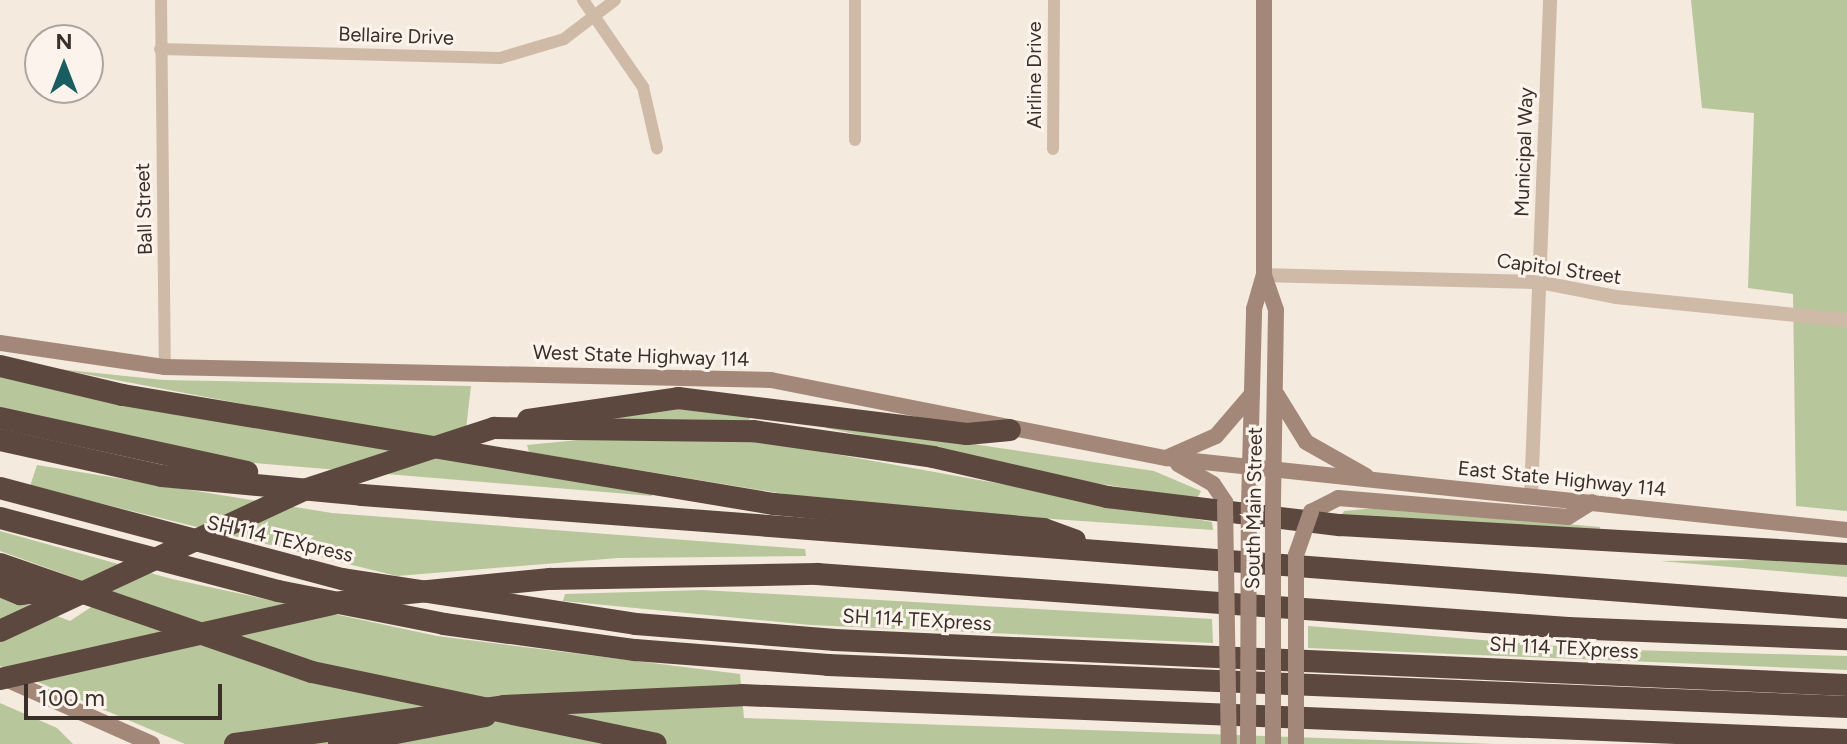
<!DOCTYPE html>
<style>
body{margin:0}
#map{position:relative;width:1847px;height:744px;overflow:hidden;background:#f5eade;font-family:Figtree,sans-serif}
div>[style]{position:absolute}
.green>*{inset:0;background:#b8c69c}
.minor>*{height:12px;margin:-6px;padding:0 6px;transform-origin:6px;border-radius:6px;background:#cfbaa8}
.tertiary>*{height:14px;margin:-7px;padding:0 7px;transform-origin:7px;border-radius:7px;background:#cfbaa8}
.secondary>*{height:16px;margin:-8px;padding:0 8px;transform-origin:8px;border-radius:8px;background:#a38879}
.motorway>*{height:22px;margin:-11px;padding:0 11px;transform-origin:11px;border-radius:11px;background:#5d483f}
.secondary-bridge>*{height:16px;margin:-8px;padding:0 8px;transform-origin:8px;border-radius:8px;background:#a38879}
.motorway-bridge>*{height:22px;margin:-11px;padding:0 11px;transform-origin:11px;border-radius:11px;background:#5d483f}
span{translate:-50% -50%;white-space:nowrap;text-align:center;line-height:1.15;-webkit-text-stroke:6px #fcf4ec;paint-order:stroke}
.street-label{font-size:20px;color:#3b2f29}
.north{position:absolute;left:24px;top:24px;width:80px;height:80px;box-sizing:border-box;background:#fcf4ec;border:2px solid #afa59e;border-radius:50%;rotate:0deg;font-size:22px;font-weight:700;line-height:32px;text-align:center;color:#3b2f29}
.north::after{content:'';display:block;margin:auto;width:28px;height:36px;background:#1a5d61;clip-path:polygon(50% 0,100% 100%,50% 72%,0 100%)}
.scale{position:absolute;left:24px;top:684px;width:198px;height:36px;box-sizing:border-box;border:4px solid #3b2f29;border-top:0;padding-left:10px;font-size:24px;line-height:28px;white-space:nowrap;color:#3b2f29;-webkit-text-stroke:6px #fcf4ec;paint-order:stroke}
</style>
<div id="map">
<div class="green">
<div style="clip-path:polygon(1691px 0,1847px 0,1847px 511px,1796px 506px,1793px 294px,1748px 288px,1754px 113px,1702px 108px)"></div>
<div style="clip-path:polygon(58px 369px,164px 380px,471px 386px,464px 446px)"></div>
<div style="clip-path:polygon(0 375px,652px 492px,652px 496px,253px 463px,0 409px)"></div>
<div style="clip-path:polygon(678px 407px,751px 409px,749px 423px,589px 421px)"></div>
<div style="clip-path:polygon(826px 422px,1154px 471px,1201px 491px,1197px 499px,1082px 481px,826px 428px)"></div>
<div style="clip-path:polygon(598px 438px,745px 438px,1212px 522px,1213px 530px,851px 505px,529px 452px,527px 445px)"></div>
<div style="clip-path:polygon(37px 465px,332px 513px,805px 549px,806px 556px,618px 558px,397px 576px,30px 486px)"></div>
<div style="clip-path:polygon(1376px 508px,1600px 527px,1599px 538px,1340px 518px,1344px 511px)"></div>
<div style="clip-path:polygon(0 531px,172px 579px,437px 636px,740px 674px,744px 718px,1496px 744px,185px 744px,0 666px,0 594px,70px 621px,114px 592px,0 551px)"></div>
<div style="clip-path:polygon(1847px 559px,1847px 577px,1660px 561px)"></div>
<div style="clip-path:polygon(703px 590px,1212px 619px,1213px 643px,810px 625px,563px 601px,565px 594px)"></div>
<div style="clip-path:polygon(1308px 626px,1596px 649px,1847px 656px,1847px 670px,1308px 648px)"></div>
<div style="clip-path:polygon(0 703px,57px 728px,73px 744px,0 744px)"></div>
</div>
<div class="minor">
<div style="left:161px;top:0;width:367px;rotate:89.4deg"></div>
<div style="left:583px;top:0;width:106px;rotate:55.4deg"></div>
<div style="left:643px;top:87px;width:63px;rotate:77.1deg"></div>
<div style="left:160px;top:49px;width:340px;rotate:1.5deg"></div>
<div style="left:500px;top:58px;width:67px;rotate:-16.5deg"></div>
<div style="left:564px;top:39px;width:64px;rotate:-37.4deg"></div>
<div style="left:855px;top:140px;width:140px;rotate:-90deg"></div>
<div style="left:1053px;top:149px;width:149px;rotate:-89.6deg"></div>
</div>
<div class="tertiary">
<div style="left:1264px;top:275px;width:275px;rotate:1.5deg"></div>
<div style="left:1539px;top:282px;width:78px;rotate:11deg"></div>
<div style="left:1616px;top:297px;width:232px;rotate:5.7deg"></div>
<div style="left:1531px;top:497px;width:497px;rotate:-87.8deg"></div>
</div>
<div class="secondary">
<div style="left:1264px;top:275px;width:37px;rotate:71deg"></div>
<div style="left:1276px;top:310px;width:198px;rotate:90.9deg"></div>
<div style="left:0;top:343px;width:167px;rotate:8.3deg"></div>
<div style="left:165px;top:367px;width:606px;rotate:1.23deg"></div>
<div style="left:771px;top:380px;width:403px;rotate:11.2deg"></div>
<div style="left:1166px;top:458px;width:685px;rotate:6.04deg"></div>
<div style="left:1277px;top:395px;width:55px;rotate:58.3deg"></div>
<div style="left:1306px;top:442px;width:69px;rotate:29.5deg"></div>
<div style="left:1168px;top:457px;width:52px;rotate:-23.6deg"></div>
<div style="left:1216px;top:436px;width:55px;rotate:-49.4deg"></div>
<div style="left:1178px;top:464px;width:40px;rotate:29.7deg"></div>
<div style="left:1213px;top:484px;width:22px;rotate:56deg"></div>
<div style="left:1249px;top:505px;width:196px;rotate:-88.5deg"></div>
<div style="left:1254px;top:309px;width:35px;rotate:-74deg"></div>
<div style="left:1264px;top:275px;width:275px;rotate:-90deg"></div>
<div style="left:1311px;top:512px;width:30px;rotate:-27deg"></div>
<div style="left:1338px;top:498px;width:231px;rotate:4.7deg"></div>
<div style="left:1568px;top:517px;width:28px;rotate:-32deg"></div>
<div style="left:1px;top:677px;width:165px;rotate:23.9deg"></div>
</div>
<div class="motorway">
<div style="left:0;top:366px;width:126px;rotate:13.3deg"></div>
<div style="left:123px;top:395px;width:660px;rotate:9.51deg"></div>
<div style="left:774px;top:504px;width:271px;rotate:5.3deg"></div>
<div style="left:1044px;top:529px;width:33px;rotate:20deg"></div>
<div style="left:0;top:418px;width:253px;rotate:12.3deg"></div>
<div style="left:528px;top:420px;width:152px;rotate:-8.3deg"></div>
<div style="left:678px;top:398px;width:291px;rotate:7.1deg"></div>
<div style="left:967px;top:434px;width:43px;rotate:-5.3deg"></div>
<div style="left:494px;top:428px;width:259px;rotate:0.7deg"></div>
<div style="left:753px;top:431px;width:182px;rotate:8.2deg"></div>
<div style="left:933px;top:457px;width:179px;rotate:12.9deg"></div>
<div style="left:1107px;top:497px;width:235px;rotate:6.9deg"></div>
<div style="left:1340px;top:525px;width:508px;rotate:3.27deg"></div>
<div style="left:0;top:440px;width:166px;rotate:12.5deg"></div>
<div style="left:162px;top:476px;width:201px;rotate:5.4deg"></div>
<div style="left:362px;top:495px;width:1489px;rotate:4.35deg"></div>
<div style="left:0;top:488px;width:355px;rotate:14.9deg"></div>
<div style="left:343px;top:579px;width:296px;rotate:8.7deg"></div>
<div style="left:636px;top:624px;width:200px;rotate:4.6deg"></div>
<div style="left:835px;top:640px;width:1013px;rotate:2.55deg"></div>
<div style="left:0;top:518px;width:287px;rotate:14.7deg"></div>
<div style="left:278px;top:591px;width:169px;rotate:11.2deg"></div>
<div style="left:444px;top:624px;width:193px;rotate:7.8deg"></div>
<div style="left:635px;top:650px;width:194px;rotate:4.4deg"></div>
<div style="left:828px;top:665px;width:1020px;rotate:2.36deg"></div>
<div style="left:0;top:564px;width:330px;rotate:19.1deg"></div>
<div style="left:312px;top:672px;width:351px;rotate:11.8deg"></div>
<div style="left:550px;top:579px;width:267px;rotate:-1.1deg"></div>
<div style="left:817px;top:574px;width:753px;rotate:4.11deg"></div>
<div style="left:1568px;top:628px;width:279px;rotate:2.3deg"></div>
<div style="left:0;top:586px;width:22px;rotate:22deg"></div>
<div style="left:20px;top:594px;width:45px;rotate:-5.1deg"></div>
<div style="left:504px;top:706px;width:238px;rotate:-2.6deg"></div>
<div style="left:742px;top:695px;width:1106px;rotate:2.33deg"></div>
</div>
<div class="secondary-bridge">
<div style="left:1225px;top:502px;width:242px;rotate:89.1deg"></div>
<div style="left:1273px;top:508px;width:236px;rotate:90deg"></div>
<div style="left:1248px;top:744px;width:239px;rotate:-89.8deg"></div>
<div style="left:1296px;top:744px;width:189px;rotate:-90deg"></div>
<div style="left:1296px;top:555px;width:46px;rotate:-70.8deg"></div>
</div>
<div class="motorway-bridge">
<div style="left:0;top:631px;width:335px;rotate:-24.9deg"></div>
<div style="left:304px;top:490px;width:200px;rotate:-18.1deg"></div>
<div style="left:0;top:679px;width:367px;rotate:-12.7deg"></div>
<div style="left:358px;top:598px;width:193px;rotate:-5.7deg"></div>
<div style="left:235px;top:744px;width:272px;rotate:-8deg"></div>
<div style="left:339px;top:744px;width:149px;rotate:-10.9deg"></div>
</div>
<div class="street-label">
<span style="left:396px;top:36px;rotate:2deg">Bellaire Drive</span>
<span style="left:1034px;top:75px;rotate:-90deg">Airline Drive</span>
<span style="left:1524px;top:152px;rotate:-88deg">Municipal Way</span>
<span style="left:144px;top:209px;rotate:-92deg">Ball Street</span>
<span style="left:1559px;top:269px;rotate:8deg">Capitol Street</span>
<span style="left:641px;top:356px;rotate:2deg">West State Highway 114</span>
<span style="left:1562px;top:479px;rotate:6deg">East State Highway 114</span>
<span style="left:1254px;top:508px;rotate:-89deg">South Main Street</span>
<span style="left:280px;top:539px;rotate:13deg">SH 114 TEXpress</span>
<span style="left:917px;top:620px;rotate:3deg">SH 114 TEXpress</span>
<span style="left:1564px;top:648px;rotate:3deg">SH 114 TEXpress</span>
</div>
<div class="north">N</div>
<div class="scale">100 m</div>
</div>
